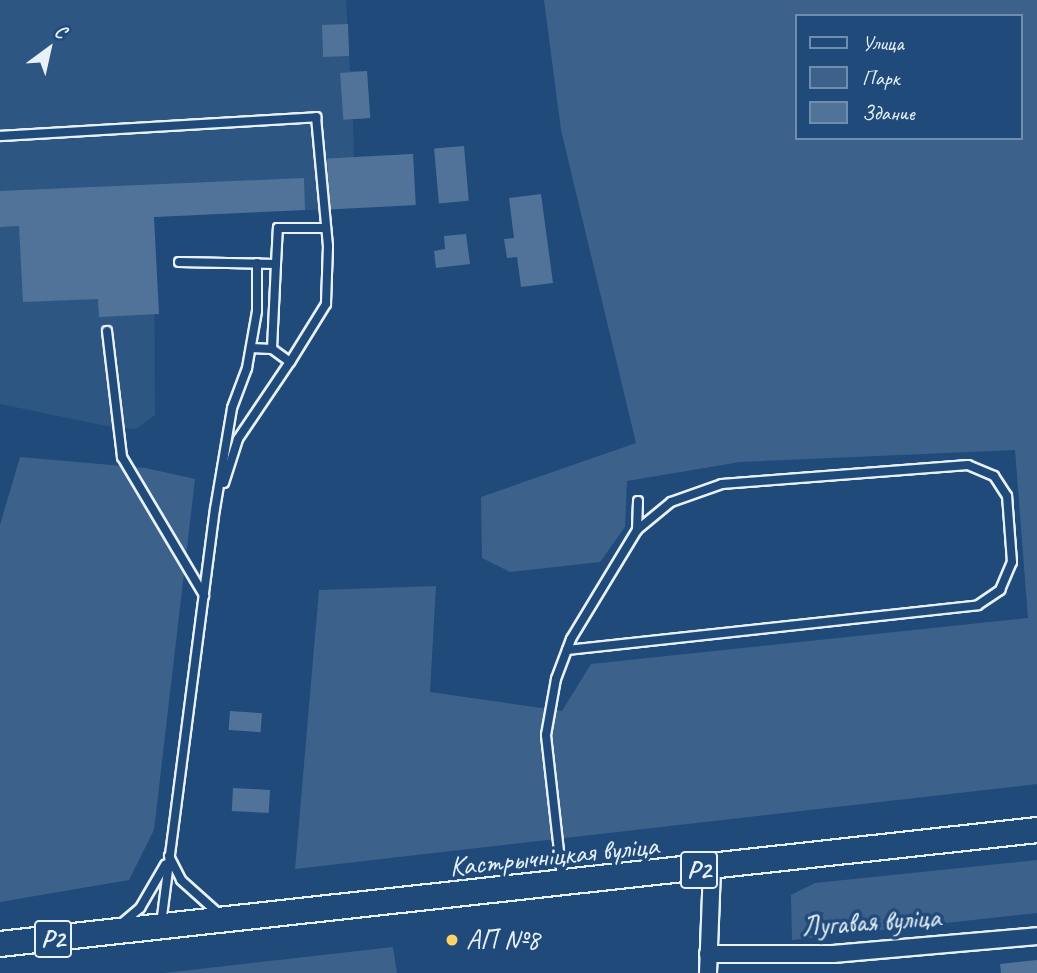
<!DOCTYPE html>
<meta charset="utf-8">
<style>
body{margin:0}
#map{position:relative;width:1037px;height:973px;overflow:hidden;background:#1f4a7a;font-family:Caveat,sans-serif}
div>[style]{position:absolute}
.built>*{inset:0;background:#2e5683}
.green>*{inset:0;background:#3c628c}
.building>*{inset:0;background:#517399;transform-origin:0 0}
.roads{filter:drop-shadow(2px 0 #e8f1f8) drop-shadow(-2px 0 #e8f1f8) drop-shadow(0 2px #e8f1f8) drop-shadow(0 -2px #e8f1f8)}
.lane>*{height:8px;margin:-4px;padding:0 4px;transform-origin:4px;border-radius:4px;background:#1f4a7a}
.street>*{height:16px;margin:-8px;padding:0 8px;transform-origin:8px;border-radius:8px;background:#1f4a7a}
.primary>*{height:24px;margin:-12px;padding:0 12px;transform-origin:12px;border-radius:12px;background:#1f4a7a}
.dots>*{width:19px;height:19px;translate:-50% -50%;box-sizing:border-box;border:4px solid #1f4a7a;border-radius:50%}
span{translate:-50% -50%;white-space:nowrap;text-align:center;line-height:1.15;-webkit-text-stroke:7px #1f4a7a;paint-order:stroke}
.shield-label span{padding:2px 5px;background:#1f4a7a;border:2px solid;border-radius:5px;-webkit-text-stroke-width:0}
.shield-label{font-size:26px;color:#e8f1f8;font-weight:700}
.street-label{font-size:28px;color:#e8f1f8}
.poi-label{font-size:28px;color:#e8f1f8}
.left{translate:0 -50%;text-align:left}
.legend{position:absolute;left:795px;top:14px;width:228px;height:126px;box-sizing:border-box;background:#1f4a7a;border:2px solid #6f8dac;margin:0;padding:9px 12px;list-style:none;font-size:21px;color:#e8f1f8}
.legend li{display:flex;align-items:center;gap:14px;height:35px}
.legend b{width:35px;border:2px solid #6f8dac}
.north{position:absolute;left:14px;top:14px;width:70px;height:70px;-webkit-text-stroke:5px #1f4a7a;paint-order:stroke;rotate:33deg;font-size:19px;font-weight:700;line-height:28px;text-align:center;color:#e8f1f8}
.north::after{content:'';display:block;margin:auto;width:24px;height:32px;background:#e8f1f8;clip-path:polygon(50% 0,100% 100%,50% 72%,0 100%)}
</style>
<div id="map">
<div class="built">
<div style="clip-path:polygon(0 0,346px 0,350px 71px,367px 71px,370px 118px,353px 119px,354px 157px,413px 154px,416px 205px,154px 217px,155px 415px,136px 429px,116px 428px,0 404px)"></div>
</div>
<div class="green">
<div style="clip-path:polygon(evenodd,544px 0,1037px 0,1037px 784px,295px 869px,319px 590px,436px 586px,430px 692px,562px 711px,591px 664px,1028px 618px,1015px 450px,740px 462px,627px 481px,625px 527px,600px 562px,510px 572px,482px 558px,481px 497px,636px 443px,561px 130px,544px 0,797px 16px,1021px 16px,1021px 138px,797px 138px,797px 16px)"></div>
<div style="clip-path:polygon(20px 457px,146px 468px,195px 479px,154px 830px,129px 880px,0 902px,0 525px)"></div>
<div style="clip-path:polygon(1037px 860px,1037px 913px,792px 940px,791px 895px,815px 883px)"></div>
<div style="clip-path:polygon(393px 947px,397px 973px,164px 973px)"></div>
</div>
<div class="building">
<div style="left:348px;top:24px;width:32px;height:26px;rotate:88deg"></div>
<div style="left:367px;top:71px;width:47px;height:27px;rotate:86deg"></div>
<div style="left:464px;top:146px;width:55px;height:30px;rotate:85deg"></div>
<div style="left:413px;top:154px;width:51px;height:86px;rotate:87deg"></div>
<div style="clip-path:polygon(304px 178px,305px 210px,154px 217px,159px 314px,99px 317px,98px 299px,23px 302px,19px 226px,0 227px,0 191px)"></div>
<div style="clip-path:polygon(541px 194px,553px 283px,521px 287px,517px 257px,507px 258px,504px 239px,514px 238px,509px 198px)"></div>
<div style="clip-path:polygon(466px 234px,470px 264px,436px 268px,434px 251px,445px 249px,444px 236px)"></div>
<div style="left:230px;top:711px;width:32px;height:19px;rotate:4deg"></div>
<div style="left:233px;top:788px;width:37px;height:23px;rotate:3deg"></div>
<div style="clip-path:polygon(1037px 960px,1037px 973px,1001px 973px,1000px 964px)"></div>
</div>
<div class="roads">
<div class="lane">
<div style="left:0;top:136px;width:317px;rotate:-3.4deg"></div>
<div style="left:316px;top:117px;width:130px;rotate:84.7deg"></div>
<div style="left:328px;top:246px;width:58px;rotate:92deg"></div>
<div style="left:326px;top:304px;width:68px;rotate:121.8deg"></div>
<div style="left:290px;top:362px;width:22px;rotate:-144deg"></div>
<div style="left:179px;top:262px;width:97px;rotate:1.2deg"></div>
<div style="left:276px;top:264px;width:85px;rotate:92.7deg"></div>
<div style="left:272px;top:349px;width:21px;rotate:-177deg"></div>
<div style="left:276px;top:264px;width:36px;rotate:-87deg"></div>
<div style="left:278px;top:228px;width:48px"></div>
<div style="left:107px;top:331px;width:127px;rotate:83.2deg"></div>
<div style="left:122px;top:457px;width:161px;rotate:59.3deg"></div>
<div style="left:224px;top:483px;width:46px;rotate:-72.3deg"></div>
<div style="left:238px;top:439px;width:93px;rotate:-56deg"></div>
<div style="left:567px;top:650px;width:413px;rotate:-6.2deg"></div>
<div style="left:978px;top:605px;width:27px;rotate:-34deg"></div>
<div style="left:1000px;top:590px;width:30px;rotate:-67deg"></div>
<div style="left:1012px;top:562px;width:66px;rotate:-94.3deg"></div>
<div style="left:1007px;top:496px;width:24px;rotate:-123deg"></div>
<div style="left:994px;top:476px;width:28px;rotate:-157deg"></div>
<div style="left:968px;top:465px;width:247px;rotate:175.6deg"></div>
<div style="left:722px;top:484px;width:54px;rotate:160.6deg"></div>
<div style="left:671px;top:502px;width:44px;rotate:140.5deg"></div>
<div style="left:169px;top:856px;width:27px;rotate:63deg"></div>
<div style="left:181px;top:880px;width:51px;rotate:41.8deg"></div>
<div style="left:562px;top:878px;width:144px;rotate:-96.4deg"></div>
<div style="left:546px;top:735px;width:57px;rotate:-79.9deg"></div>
<div style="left:556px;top:679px;width:43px;rotate:-69.4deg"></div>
<div style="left:571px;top:639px;width:127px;rotate:-58.8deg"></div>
<div style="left:637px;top:530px;width:29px;rotate:-88deg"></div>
<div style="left:121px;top:924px;width:25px;rotate:-40deg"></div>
<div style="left:140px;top:908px;width:50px;rotate:-59.8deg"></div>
<div style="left:161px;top:924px;width:418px;rotate:-82.6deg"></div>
<div style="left:215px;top:509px;width:102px;rotate:-80.4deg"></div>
<div style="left:232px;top:408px;width:43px;rotate:-69.4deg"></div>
<div style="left:247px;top:368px;width:58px;rotate:-80deg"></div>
<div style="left:257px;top:311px;width:48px;rotate:-90deg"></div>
</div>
<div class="street">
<div style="left:708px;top:954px;width:125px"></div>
<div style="left:833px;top:954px;width:205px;rotate:-5deg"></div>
<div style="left:708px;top:973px;width:105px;rotate:-87.8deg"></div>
</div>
<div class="primary">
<div style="left:0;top:944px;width:1043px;rotate:-6.27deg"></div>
</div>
</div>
<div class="dots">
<div style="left:452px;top:940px;background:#ffd166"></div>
</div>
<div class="shield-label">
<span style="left:699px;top:870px">Р2</span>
<span style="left:53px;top:939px">Р2</span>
</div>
<div class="street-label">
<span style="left:554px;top:856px;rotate:-6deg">Кастрычніцкая вуліца</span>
<span style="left:871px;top:922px;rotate:-4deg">Лугавая вуліца</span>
</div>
<div class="poi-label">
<span class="left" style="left:466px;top:940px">АП №8</span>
</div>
<ul class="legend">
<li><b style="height:9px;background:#1f4a7a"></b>Улица</li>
<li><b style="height:19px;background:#3c628c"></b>Парк</li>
<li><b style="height:19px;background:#517399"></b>Здание</li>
</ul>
<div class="north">С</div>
</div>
